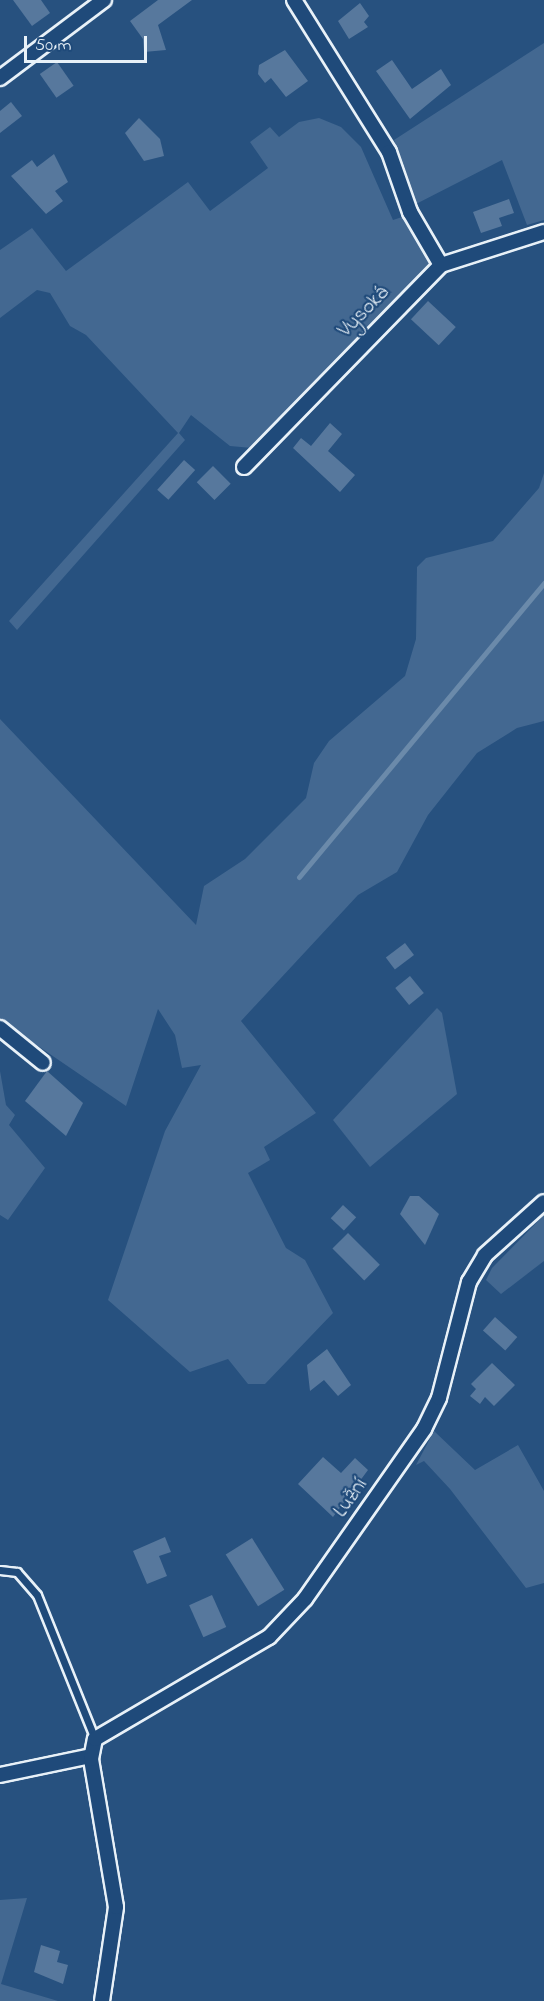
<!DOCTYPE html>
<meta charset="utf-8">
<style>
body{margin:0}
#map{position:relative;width:544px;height:2001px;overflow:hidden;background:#27517f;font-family:"Indie Flower",sans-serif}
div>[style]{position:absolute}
.green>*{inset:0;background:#436891}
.stream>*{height:5px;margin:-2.5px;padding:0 2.5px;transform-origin:2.5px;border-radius:2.5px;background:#6b8aaa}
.building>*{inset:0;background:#57789d;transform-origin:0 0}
.roads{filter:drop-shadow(2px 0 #e8f1f8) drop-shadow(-2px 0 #e8f1f8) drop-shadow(0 2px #e8f1f8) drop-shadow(0 -2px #e8f1f8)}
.lane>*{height:7px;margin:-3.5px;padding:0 3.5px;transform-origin:3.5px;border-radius:3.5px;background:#1f4a7a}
.street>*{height:14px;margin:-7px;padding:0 7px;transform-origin:7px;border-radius:7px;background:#1f4a7a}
span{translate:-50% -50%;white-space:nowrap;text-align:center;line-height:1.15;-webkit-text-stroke:4.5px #1f4a7a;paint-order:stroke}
.street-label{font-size:21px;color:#e8f1f8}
.scale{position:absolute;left:24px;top:36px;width:123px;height:27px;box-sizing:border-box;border:3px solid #e8f1f8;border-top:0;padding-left:8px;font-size:18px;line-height:21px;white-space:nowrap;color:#e8f1f8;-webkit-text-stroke:4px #1f4a7a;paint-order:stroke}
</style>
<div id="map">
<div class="green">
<div style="clip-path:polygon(544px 43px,544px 220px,527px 225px,502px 160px,416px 204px,394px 140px)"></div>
<div style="clip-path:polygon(319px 118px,341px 127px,361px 147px,393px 220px,405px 216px,433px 266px,252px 448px,230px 446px,191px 415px,179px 433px,185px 440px,17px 630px,9px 621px,178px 433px,86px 335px,70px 326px,50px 293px,37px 290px,0 318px,0 250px,32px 228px,66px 271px,188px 182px,210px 211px,268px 168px,250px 142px,270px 127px,279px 137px,299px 122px)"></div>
<div style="clip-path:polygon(544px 473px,544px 721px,517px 728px,477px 753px,428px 815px,397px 872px,358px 895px,241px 1021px,316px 1113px,264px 1147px,270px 1160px,248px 1173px,286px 1248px,305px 1260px,333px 1313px,265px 1384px,248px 1384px,228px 1359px,190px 1372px,108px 1300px,165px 1131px,201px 1065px,182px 1068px,175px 1035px,158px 1009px,126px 1106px,0 1020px,0 719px,196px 925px,204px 886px,245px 859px,306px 798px,314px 763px,329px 741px,405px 676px,416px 639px,417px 567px,426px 558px,493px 541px,539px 488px)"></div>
<div style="clip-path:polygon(437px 1008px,442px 1013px,457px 1094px,370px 1167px,333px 1120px)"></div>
<div style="clip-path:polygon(0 1071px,6px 1105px,15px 1115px,9px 1125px,45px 1168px,8px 1220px,0 1215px)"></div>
<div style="clip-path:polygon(544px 1215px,544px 1261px,501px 1294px,486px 1280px,492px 1268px)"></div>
<div style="clip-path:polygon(434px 1431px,475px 1470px,518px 1445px,544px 1491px,544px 1583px,526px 1588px,450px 1489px,424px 1461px,416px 1465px)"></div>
<div style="clip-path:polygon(27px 1898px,1px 1984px,58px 2001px,0 2001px,0 1900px)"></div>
</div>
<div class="stream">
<div style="left:299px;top:877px;width:383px;rotate:-50.2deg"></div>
</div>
<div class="building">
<div style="clip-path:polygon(13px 0,41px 0,50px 13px,32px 26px)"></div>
<div style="clip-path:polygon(158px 0,192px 0,158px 25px,166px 50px,144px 52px,143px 39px,130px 21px)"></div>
<div style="clip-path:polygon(360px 3px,369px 16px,364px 22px,368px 27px,349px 39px,338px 21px)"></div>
<div style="clip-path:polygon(285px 50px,308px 81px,286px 97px,271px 78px,265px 83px,258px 74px,259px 65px)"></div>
<div style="clip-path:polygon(392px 60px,412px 89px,441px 69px,451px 85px,410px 119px,376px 71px)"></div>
<div style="left:57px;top:62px;width:29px;height:21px;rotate:55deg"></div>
<div style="clip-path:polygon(11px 102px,22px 116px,0 133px,0 111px)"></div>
<div style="clip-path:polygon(139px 118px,160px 139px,164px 156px,144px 161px,125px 133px)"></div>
<div style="clip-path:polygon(54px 154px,68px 182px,55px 191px,63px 201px,46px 214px,11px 176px,32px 160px,37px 167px)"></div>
<div style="clip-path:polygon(509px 199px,514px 213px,499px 218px,502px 226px,481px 233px,473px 212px)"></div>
<div style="left:428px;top:301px;width:38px;height:25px;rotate:43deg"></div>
<div style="clip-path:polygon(330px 423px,342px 434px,328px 451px,355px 475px,340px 492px,293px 448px,301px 438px,311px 446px)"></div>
<div style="left:184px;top:460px;width:15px;height:40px;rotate:42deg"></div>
<div style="left:213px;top:466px;width:25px;height:23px;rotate:45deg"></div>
<div style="left:405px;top:943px;width:15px;height:24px;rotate:53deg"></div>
<div style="left:410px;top:976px;width:22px;height:19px;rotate:51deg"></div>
<div style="clip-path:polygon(47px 1071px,83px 1103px,66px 1136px,25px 1101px)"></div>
<div style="clip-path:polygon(410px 1196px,419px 1196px,439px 1214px,425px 1245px,400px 1214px)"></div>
<div style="left:343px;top:1205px;width:18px;height:18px;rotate:43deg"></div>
<div style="left:348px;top:1233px;width:45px;height:22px;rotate:45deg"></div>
<div style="left:495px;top:1317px;width:30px;height:18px;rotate:42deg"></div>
<div style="clip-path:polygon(327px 1349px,351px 1385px,338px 1396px,324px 1380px,310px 1391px,307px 1365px)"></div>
<div style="clip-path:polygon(492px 1363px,515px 1385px,494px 1406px,485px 1397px,480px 1404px,470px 1396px,476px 1389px,471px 1384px)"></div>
<div style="clip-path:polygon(323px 1457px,341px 1473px,355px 1458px,368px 1470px,333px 1517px,298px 1484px)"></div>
<div style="clip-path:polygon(165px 1537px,171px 1552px,159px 1556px,167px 1576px,147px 1584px,133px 1551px)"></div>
<div style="left:252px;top:1538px;width:61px;height:31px;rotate:58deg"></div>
<div style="left:212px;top:1595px;width:35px;height:25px;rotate:66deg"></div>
<div style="clip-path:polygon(41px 1945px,60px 1951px,57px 1962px,68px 1965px,63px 1984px,34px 1972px)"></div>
</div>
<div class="roads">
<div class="lane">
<div style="left:0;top:1570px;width:17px;rotate:7deg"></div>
<div style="left:17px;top:1572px;width:30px;rotate:49deg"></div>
<div style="left:37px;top:1595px;width:155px;rotate:68.1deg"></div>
</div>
<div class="street">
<div style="left:294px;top:0;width:179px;rotate:58deg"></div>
<div style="left:389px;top:152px;width:64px;rotate:70.7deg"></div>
<div style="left:410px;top:212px;width:61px;rotate:59.7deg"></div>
<div style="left:0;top:78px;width:130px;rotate:-36.9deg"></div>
<div style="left:244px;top:467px;width:282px;rotate:-45.7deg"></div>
<div style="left:441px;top:265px;width:108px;rotate:-17.8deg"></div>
<div style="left:0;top:1028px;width:55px;rotate:39.1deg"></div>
<div style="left:0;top:1775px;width:93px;rotate:-11.8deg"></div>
<div style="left:102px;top:2001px;width:95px;rotate:-81.5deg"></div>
<div style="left:116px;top:1907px;width:150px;rotate:-99.6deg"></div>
<div style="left:91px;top:1759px;width:20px;rotate:-79deg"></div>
<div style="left:95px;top:1739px;width:202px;rotate:-30.4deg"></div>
<div style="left:269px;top:1637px;width:52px;rotate:-46.5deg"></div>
<div style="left:305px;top:1599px;width:208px;rotate:-55deg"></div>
<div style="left:424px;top:1429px;width:34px;rotate:-64deg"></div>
<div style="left:439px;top:1398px;width:120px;rotate:-75.5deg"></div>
<div style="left:469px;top:1282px;width:31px;rotate:-59deg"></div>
<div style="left:485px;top:1255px;width:79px;rotate:-41.9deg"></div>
</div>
</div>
<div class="street-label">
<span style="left:364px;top:312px;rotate:-46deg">Vysoká</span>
<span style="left:351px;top:1498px;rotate:-55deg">Lužní</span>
</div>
<div class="scale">50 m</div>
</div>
